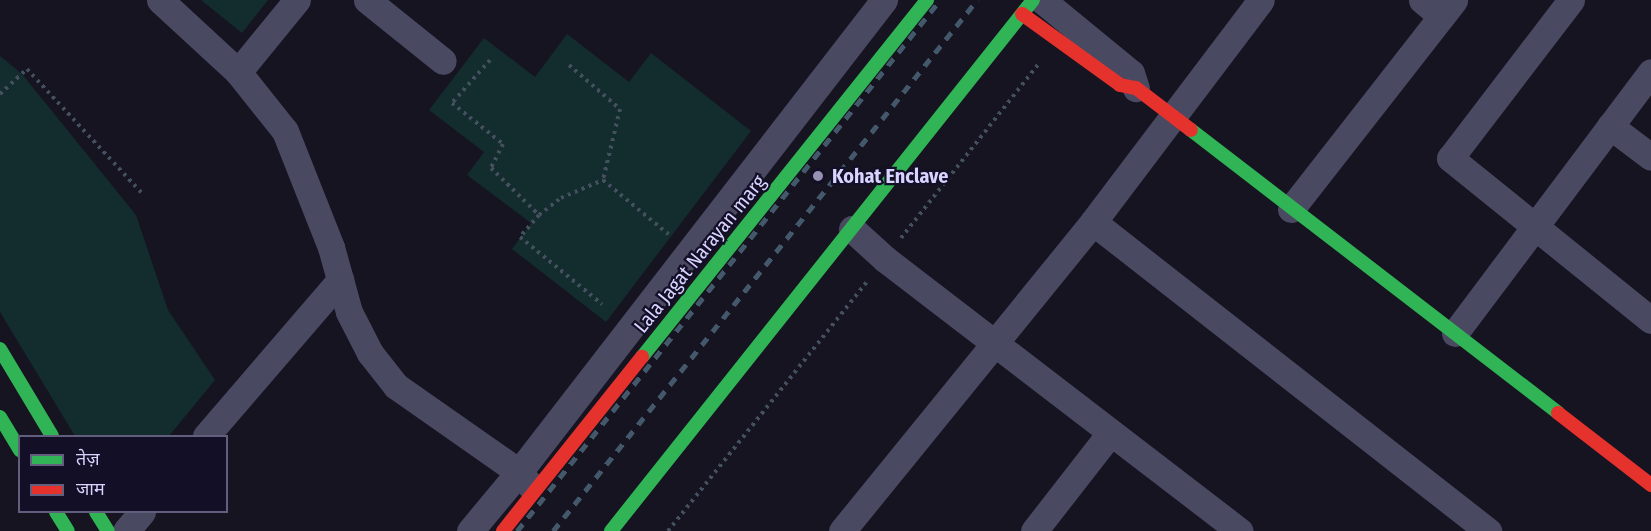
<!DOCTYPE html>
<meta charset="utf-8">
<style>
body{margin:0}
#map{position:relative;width:1651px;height:531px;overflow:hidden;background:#161421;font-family:"Fira Sans Condensed","Noto Sans Devanagari",sans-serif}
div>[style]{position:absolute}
.green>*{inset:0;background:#132c2d}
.path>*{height:4px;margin-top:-2px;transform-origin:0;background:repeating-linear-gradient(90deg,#44505f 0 3px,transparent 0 7.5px)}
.street>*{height:27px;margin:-13.5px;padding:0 13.5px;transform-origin:13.5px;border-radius:13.5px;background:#4a4962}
.fast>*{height:14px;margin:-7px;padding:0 7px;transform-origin:7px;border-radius:7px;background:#30b455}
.jam>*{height:14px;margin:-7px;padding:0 7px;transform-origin:7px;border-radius:7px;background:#e5322d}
.rail>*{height:4.5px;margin-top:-2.25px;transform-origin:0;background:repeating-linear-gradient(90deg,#43596b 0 9px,transparent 0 17px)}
.dots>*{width:16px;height:16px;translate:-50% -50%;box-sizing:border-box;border:3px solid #130f26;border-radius:50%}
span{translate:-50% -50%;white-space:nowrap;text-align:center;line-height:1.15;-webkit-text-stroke:4.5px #130f26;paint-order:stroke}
.poi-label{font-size:20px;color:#d9d4ff;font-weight:700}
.left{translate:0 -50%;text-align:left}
.street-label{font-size:20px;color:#d9d4ff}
.legend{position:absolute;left:18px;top:435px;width:210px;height:78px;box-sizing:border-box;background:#130f26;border:2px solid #625e7d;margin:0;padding:8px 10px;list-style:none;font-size:18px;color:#d9d4ff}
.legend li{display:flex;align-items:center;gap:12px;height:30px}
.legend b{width:30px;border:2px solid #625e7d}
</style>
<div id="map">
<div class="green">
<div style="clip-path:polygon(201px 0,268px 0,242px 33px)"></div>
<div style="clip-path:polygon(567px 34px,629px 82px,651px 53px,751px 131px,606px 322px,512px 249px,531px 223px,467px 175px,484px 152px,429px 110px,484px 38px,535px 77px)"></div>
<div style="clip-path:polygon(0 56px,22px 74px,136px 215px,168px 310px,215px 380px,169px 436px,75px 436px,0 312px)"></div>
</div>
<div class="path">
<div style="left:490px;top:60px;width:57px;rotate:131.5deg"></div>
<div style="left:452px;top:103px;width:65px;rotate:38.8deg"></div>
<div style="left:503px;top:144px;width:27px;rotate:117deg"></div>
<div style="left:491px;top:168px;width:67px;rotate:44.4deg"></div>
<div style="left:539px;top:215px;width:28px;rotate:-38deg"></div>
<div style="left:561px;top:198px;width:46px;rotate:-23.2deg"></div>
<div style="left:603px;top:180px;width:85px;rotate:39.7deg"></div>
<div style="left:569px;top:65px;width:67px;rotate:40.8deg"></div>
<div style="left:620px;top:109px;width:73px;rotate:103.5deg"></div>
<div style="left:0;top:94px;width:37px;rotate:-43deg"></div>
<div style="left:27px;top:69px;width:168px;rotate:47.2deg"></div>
<div style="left:539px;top:215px;width:29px;rotate:131deg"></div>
<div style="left:520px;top:237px;width:106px;rotate:39.3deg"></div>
<div style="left:901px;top:238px;width:224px;rotate:-51.7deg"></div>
<div style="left:668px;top:531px;width:322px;rotate:-51.4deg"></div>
</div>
<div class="street">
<div style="left:160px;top:0;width:106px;rotate:42.7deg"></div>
<div style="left:238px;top:72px;width:75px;rotate:51.5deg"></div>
<div style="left:285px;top:131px;width:125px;rotate:68.4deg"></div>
<div style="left:331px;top:247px;width:67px;rotate:74.5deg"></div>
<div style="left:349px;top:312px;width:46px;rotate:62.9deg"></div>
<div style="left:370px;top:353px;width:42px;rotate:51.8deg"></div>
<div style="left:396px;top:386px;width:150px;rotate:35deg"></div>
<div style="left:519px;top:472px;width:17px;rotate:50deg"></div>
<div style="left:367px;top:0;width:97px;rotate:38.8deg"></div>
<div style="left:1042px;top:0;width:115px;rotate:39.4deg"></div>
<div style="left:1131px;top:73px;width:16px;rotate:72deg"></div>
<div style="left:1422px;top:0;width:25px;rotate:40deg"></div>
<div style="left:1571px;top:0;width:199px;rotate:127.4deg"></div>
<div style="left:1450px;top:158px;width:258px;rotate:38.9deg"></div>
<div style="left:238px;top:72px;width:93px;rotate:-50.7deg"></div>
<div style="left:1610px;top:126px;width:51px;rotate:37.1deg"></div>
<div style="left:1291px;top:209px;width:265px;rotate:-52deg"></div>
<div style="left:1093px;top:222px;width:502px;rotate:38.04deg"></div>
<div style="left:852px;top:229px;width:45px;rotate:42.3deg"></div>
<div style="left:885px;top:259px;width:447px;rotate:37.5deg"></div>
<div style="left:1455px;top:333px;width:326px;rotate:-53.1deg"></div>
<div style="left:206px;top:436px;width:206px;rotate:-49.3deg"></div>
<div style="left:126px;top:531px;width:25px;rotate:-50deg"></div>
<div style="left:470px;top:531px;width:77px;rotate:-50.3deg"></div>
<div style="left:519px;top:472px;width:597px;rotate:-52.29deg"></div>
<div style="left:842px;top:531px;width:398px;rotate:-50.9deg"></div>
<div style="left:1093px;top:222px;width:278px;rotate:-52.9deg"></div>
<div style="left:1034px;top:531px;width:125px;rotate:-52.1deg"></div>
</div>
<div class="fast">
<div style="left:1191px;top:130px;width:463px;rotate:37.6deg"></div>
<div style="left:0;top:349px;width:101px;rotate:59.1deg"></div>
<div style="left:642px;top:357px;width:457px;rotate:-51.4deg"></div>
<div style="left:0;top:417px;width:39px;rotate:59deg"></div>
<div style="left:56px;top:512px;width:22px;rotate:58deg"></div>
<div style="left:96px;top:512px;width:22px;rotate:58deg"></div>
<div style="left:611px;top:531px;width:678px;rotate:-51.52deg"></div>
</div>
<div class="jam">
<div style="left:1022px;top:14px;width:121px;rotate:35.9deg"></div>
<div style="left:1120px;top:85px;width:16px;rotate:11deg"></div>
<div style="left:1136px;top:88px;width:69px;rotate:37.4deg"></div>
<div style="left:1558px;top:413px;width:118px;rotate:37.7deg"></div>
<div style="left:503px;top:531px;width:223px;rotate:-51.4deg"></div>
</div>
<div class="rail">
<div style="left:517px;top:531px;width:679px;rotate:-51.46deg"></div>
<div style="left:553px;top:531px;width:680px;rotate:-51.39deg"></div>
</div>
<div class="dots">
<div style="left:818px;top:176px;background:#9591b1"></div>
</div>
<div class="poi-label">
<span class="left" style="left:832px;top:176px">Kohat Enclave</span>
</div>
<div class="street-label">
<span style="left:700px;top:254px;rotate:-51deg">Lala Jagat Narayan marg</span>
</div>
<ul class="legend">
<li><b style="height:8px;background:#30b455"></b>तेज़</li>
<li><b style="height:8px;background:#e5322d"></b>जाम</li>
</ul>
</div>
